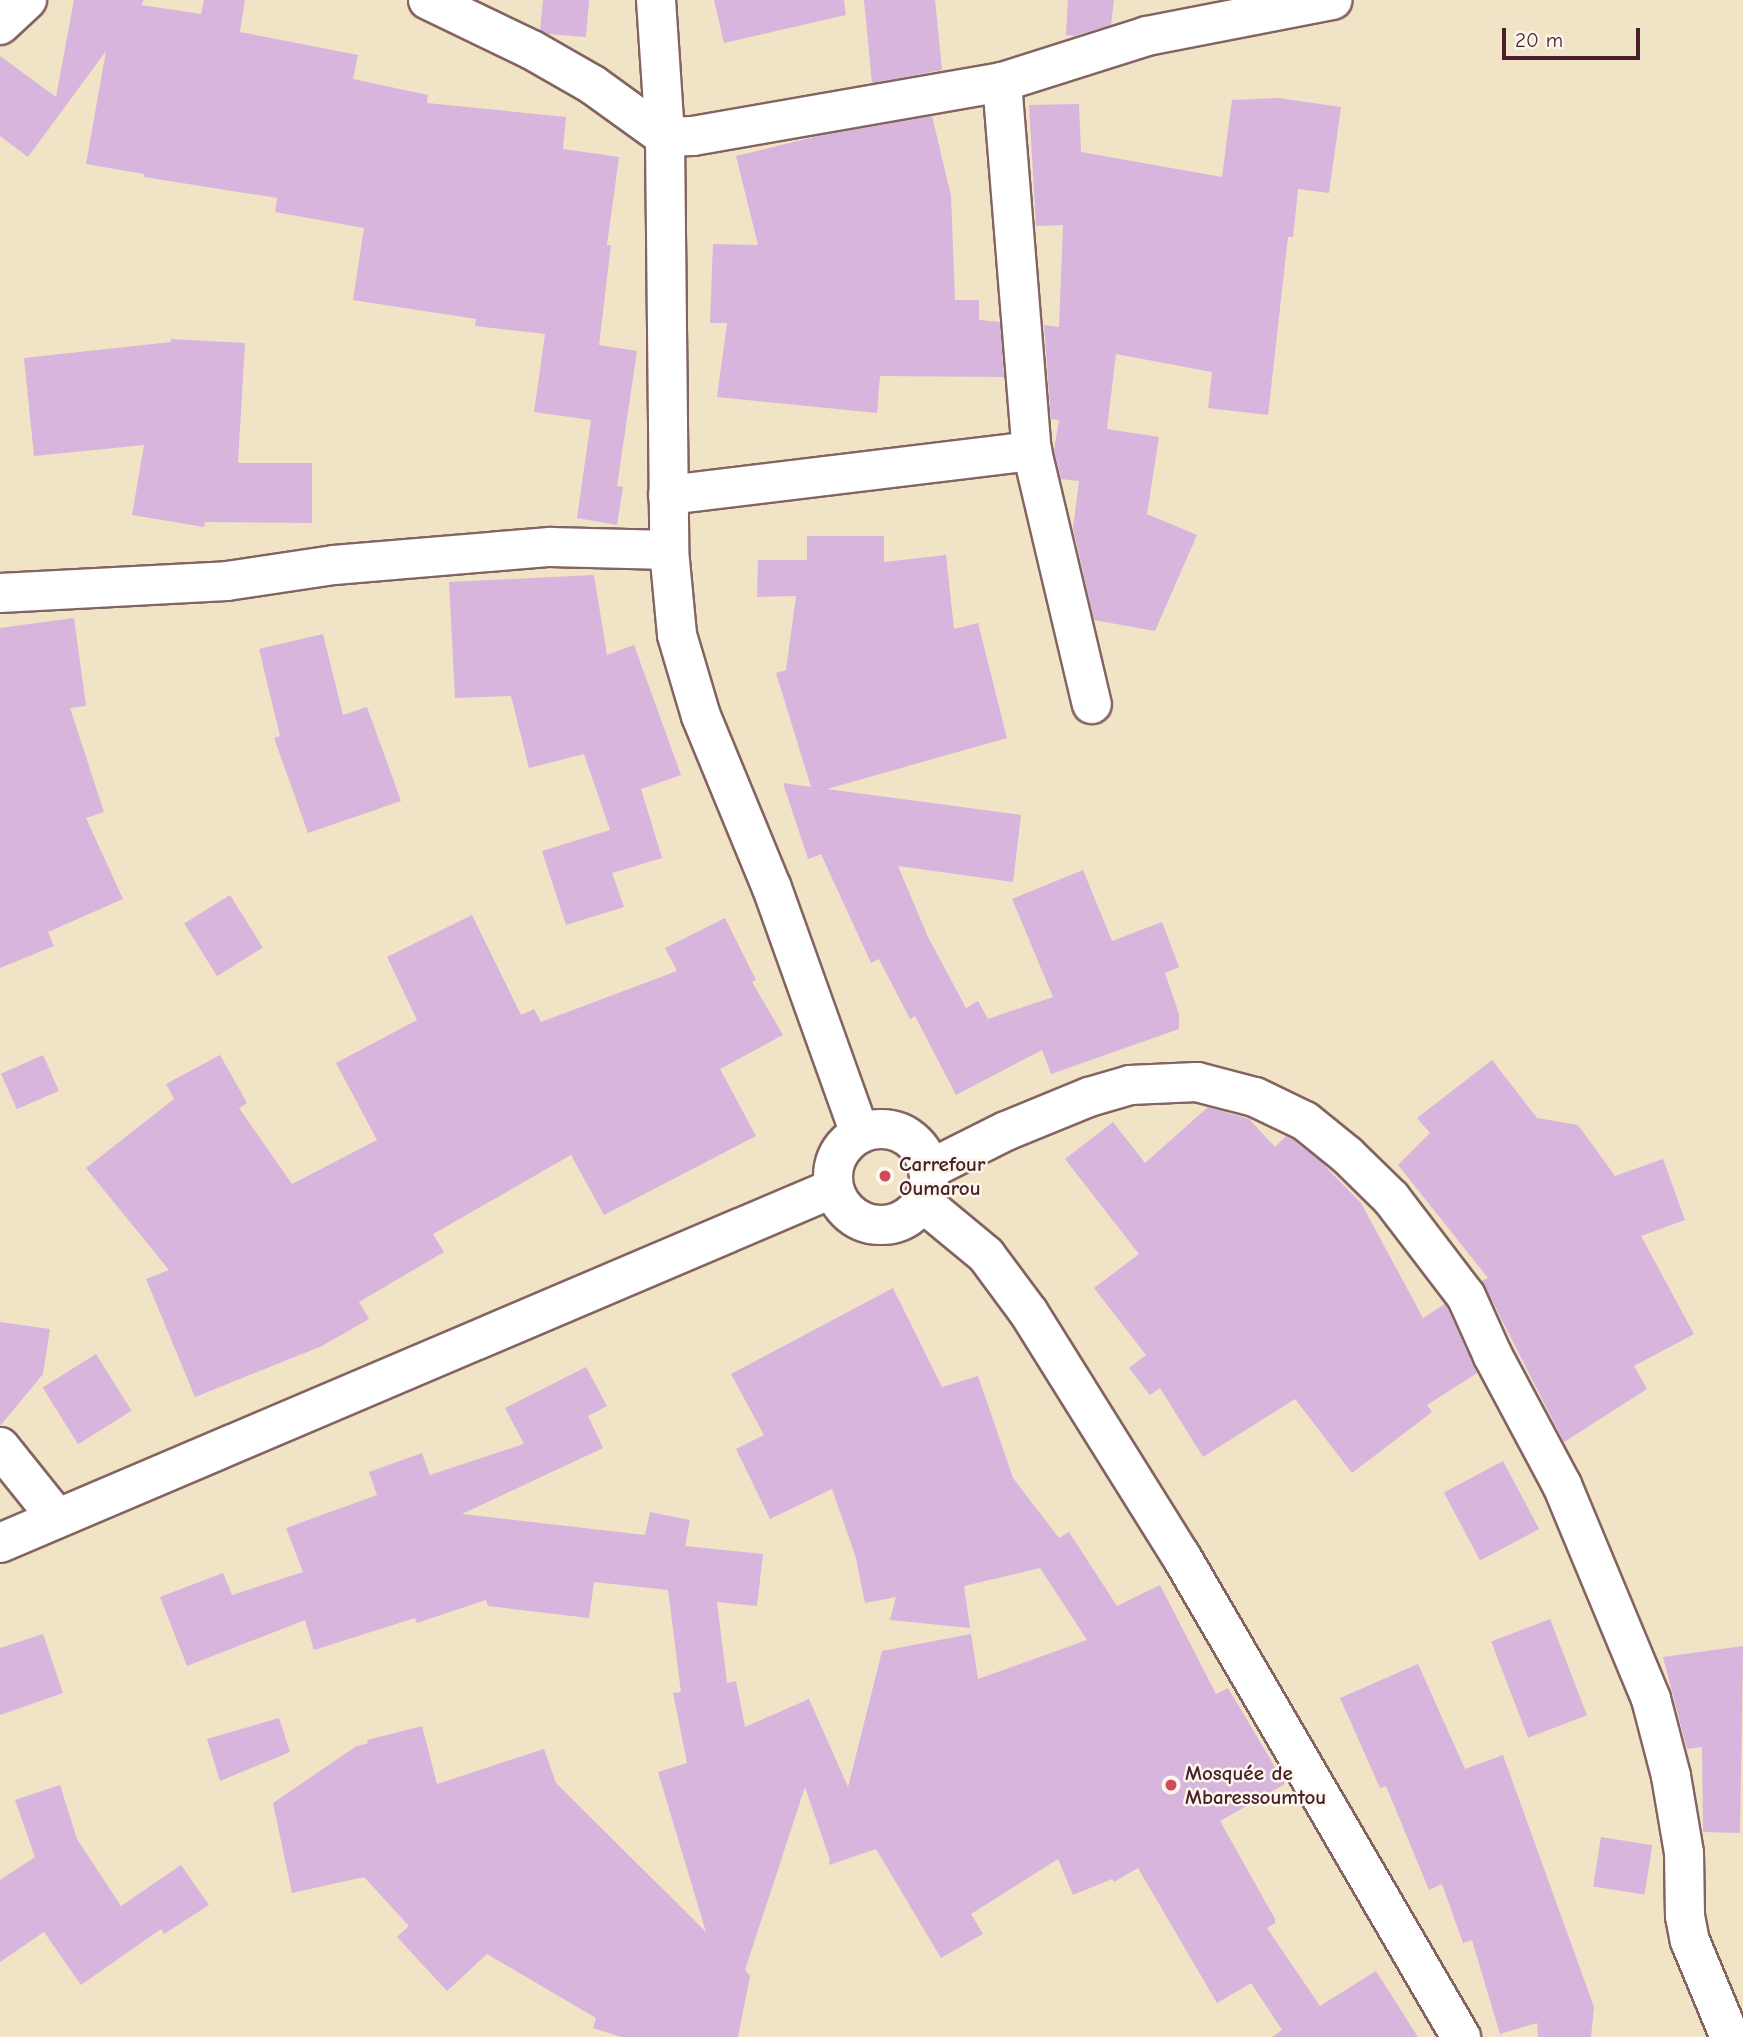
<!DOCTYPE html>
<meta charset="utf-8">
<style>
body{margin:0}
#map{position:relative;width:1743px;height:2037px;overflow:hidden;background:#f0e3c6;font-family:"Comic Neue",sans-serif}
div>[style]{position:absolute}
.building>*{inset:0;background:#d8b5dd;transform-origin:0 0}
.roads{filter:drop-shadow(2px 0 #846461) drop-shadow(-2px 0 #846461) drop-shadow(0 2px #846461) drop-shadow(0 -2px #846461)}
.minor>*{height:38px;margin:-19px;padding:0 19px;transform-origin:19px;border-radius:19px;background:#fff}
.minor>.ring{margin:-19px;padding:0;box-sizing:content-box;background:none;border:38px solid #fff;border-radius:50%}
.dots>*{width:19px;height:19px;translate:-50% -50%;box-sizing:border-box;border:4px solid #fbf7ec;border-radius:50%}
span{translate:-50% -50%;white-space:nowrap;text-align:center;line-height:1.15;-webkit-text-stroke:5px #fbf7ec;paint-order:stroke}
.poi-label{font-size:21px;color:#4a1f2b;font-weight:700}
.left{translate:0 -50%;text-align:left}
.scale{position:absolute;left:1502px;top:28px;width:138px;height:32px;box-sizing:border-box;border:4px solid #4a1f2b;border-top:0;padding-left:9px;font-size:21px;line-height:24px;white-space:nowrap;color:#4a1f2b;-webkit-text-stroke:5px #fbf7ec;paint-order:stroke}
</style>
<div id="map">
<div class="building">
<div style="clip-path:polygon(74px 0,144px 0,141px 5px,201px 14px,204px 0,245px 0,240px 32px,358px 55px,353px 79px,428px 95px,427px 103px,566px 117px,563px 149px,619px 157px,607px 245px,611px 245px,599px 345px,637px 351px,617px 486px,623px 487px,617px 525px,577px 518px,591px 420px,534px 412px,545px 334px,475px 326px,476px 319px,353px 300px,364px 228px,275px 212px,277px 198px,144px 177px,144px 174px,86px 164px,106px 51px,28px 157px,0 136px,0 56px,56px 97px)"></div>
<div style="clip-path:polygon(543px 0,589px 0,586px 37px,548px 34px,540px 30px)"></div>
<div style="clip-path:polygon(714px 0,844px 0,846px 15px,724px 43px)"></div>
<div style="clip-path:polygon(864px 0,935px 0,942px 70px,872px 83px)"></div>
<div style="clip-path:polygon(1068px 0,1114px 0,1111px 25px,1074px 36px,1066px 35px)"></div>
<div style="clip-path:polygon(1278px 98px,1341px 107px,1329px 193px,1298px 189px,1293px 237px,1288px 237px,1268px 415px,1208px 408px,1212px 372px,1116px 354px,1107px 429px,1159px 437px,1147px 514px,1197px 535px,1155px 631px,1094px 620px,1073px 528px,1079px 481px,1061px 479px,1054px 450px,1059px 420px,1051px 419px,1044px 325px,1059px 327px,1063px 225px,1036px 226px,1029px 105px,1079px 104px,1081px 152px,1222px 177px,1232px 100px)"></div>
<div style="clip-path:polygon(932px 116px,951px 196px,955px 300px,979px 300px,979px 320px,1000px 322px,1004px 377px,880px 376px,877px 413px,717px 397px,727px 323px,710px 323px,713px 244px,758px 245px,736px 156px,818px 136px)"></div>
<div style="clip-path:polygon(171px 339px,245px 343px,238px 463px,312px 463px,312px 523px,205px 522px,204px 527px,132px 515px,144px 445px,34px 456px,24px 358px,171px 342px)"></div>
<div style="clip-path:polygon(807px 536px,884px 536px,884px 562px,946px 555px,954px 629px,978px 623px,1007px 738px,827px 789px,1021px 815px,1013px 882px,898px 866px,928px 937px,966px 1008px,978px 1001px,988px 1019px,1053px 997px,1012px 899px,1083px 870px,1112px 941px,1162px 922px,1179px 967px,1165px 973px,1179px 1014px,1179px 1029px,1051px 1074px,1042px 1050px,956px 1095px,915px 1016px,910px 1019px,879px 959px,871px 963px,821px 854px,808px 859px,783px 783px,811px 787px,776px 673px,786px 670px,796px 596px,757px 597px,758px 560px,807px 560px)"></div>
<div style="clip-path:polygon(594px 575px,607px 655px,634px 645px,681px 775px,641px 789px,662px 858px,612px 873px,624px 907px,566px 925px,542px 851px,610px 830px,584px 754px,529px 768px,511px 696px,455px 698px,449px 582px)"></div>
<div style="clip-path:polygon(74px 618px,86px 706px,70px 708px,104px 812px,86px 818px,123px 899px,48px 932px,54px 946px,0 968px,0 628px)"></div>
<div style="clip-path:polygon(323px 634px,343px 715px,367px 707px,401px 801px,308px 833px,274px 738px,280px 736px,259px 649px)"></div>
<div style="left:230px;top:895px;width:62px;height:54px;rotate:58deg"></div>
<div style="clip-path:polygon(472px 915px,521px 1015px,534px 1009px,541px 1022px,677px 971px,665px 948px,725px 918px,756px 980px,752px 982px,783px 1035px,720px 1069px,756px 1136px,604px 1215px,571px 1155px,433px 1234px,444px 1252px,359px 1302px,369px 1319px,322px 1346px,195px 1397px,146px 1279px,169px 1270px,86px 1168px,174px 1099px,166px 1084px,220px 1055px,247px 1103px,239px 1108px,292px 1184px,377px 1140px,336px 1063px,417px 1020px,387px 957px)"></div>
<div style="left:43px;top:1055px;width:39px;height:46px;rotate:66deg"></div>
<div style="clip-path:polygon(1492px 1060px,1537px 1118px,1578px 1125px,1615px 1176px,1663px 1159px,1685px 1220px,1641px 1236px,1694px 1334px,1634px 1366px,1647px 1389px,1564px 1442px,1482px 1281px,1488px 1278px,1398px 1165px,1430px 1133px,1417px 1118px)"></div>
<div style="clip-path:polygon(1208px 1107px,1249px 1119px,1275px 1147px,1286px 1136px,1293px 1140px,1320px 1161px,1361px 1203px,1423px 1318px,1445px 1304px,1447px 1307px,1477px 1373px,1427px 1405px,1432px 1412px,1352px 1473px,1295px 1399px,1203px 1457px,1160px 1388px,1150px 1395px,1129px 1368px,1146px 1355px,1094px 1288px,1139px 1254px,1065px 1159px,1113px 1122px,1145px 1163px)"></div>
<div style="clip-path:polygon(893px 1288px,942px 1387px,978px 1376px,1013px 1478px,1059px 1538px,1069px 1532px,1117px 1606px,1160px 1585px,1216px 1694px,1228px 1688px,1285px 1784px,1220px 1821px,1275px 1919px,1275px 1923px,1267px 1928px,1320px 2006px,1376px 1971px,1418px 2037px,1272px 2037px,1282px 2030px,1251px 1983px,1217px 2003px,1138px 1868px,1114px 1882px,1112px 1879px,1073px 1895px,1058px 1859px,971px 1914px,983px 1934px,941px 1958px,876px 1849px,829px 1865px,830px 1860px,805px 1787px,745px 1970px,750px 1976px,738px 2037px,621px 2037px,593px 2028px,596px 2018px,487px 1954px,447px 1991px,397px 1937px,409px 1926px,364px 1877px,292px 1893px,273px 1803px,355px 1747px,368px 1743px,367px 1740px,422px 1726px,437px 1784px,544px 1749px,556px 1783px,706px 1932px,658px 1772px,687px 1763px,673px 1693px,681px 1692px,668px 1590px,594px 1582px,589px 1618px,488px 1606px,486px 1600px,417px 1623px,415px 1618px,314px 1650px,305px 1620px,187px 1666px,160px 1597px,223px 1573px,232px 1595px,303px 1572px,286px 1528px,377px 1495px,369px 1472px,422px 1453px,430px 1475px,524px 1444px,505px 1408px,586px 1367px,607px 1406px,588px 1416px,603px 1448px,462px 1514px,645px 1535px,650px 1512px,690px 1520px,685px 1546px,763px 1554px,757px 1606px,717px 1602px,727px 1683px,736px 1681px,745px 1727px,809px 1699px,848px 1787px,882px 1651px,971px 1634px,978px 1679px,1087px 1640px,1040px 1568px,964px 1586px,970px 1628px,890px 1620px,896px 1597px,865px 1603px,856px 1558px,832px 1489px,770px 1519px,736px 1449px,764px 1435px,731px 1374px)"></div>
<div style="clip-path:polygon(0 1322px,50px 1329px,43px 1374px,0 1426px)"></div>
<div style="left:96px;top:1354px;width:67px;height:63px;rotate:58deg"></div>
<div style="left:1503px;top:1461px;width:77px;height:67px;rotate:62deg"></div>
<div style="left:1550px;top:1619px;width:103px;height:63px;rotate:69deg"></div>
<div style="clip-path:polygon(43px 1634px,63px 1693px,0 1715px,0 1648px)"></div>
<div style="clip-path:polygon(1743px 1646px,1740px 1833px,1703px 1832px,1702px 1747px,1687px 1749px,1663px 1657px)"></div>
<div style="clip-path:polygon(1418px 1664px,1465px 1769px,1503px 1755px,1594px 2007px,1591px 2037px,1538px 2037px,1537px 2023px,1500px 2034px,1472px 1940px,1463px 1943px,1442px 1884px,1429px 1890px,1386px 1786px,1380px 1788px,1340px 1698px)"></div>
<div style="clip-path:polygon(279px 1718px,290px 1752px,220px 1781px,207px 1739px)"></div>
<div style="clip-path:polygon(60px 1785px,77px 1839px,121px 1906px,181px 1865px,209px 1905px,164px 1934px,161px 1929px,81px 1985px,44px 1932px,0 1962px,0 1880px,35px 1857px,15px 1800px)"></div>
<div style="left:1601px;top:1837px;width:52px;height:50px;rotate:9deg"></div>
</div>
<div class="roads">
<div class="minor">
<div style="left:428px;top:0;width:115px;rotate:25.7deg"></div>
<div style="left:532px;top:50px;width:70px;rotate:29.8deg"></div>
<div style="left:593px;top:85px;width:89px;rotate:35.8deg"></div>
<div style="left:665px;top:137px;width:28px;rotate:-2deg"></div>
<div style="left:693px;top:136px;width:314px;rotate:-9.9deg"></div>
<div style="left:1002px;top:82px;width:152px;rotate:-17.6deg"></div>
<div style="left:1147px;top:36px;width:189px;rotate:-11deg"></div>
<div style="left:656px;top:0;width:137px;rotate:86.2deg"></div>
<div style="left:665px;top:137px;width:413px;rotate:89.4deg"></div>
<div style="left:669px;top:550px;width:85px;rotate:84.6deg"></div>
<div style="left:677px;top:635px;width:84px;rotate:73.5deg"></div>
<div style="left:701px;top:716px;width:186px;rotate:67.6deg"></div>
<div style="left:772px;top:888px;width:261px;rotate:70.3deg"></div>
<div style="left:0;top:25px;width:37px;rotate:-43deg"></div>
<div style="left:1002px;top:82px;width:370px;rotate:85.4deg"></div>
<div style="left:1032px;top:451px;width:260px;rotate:76.7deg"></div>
<div style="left:668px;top:495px;width:367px;rotate:-6.9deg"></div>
<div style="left:0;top:593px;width:227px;rotate:-3deg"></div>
<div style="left:227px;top:581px;width:108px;rotate:-8.5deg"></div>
<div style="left:334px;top:565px;width:217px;rotate:-4.8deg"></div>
<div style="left:550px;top:547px;width:119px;rotate:1.4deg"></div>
<div class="ring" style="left:833px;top:1129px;width:58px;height:58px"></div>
<div style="left:928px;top:1170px;width:87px;rotate:-26.6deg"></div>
<div style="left:1006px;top:1131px;width:90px;rotate:-22.3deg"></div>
<div style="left:1089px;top:1097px;width:43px;rotate:-16.3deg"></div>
<div style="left:1130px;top:1085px;width:67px;rotate:-2.6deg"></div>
<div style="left:1197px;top:1082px;width:60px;rotate:14.5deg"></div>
<div style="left:1255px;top:1097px;width:55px;rotate:25.6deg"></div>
<div style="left:1305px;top:1121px;width:54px;rotate:39deg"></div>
<div style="left:1347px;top:1155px;width:62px;rotate:44.3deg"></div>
<div style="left:1391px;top:1198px;width:123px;rotate:52.6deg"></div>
<div style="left:1466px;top:1296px;width:66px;rotate:65.8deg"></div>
<div style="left:1493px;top:1356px;width:146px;rotate:61.9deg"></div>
<div style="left:1562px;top:1485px;width:232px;rotate:67.4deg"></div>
<div style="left:1651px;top:1699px;width:80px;rotate:75.4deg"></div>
<div style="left:1671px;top:1776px;width:78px;rotate:80.4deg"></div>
<div style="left:1684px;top:1853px;width:63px;rotate:89.1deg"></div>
<div style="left:1685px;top:1916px;width:25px;rotate:79deg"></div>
<div style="left:1690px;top:1941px;width:104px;rotate:67.4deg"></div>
<div style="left:922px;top:1202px;width:83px;rotate:39.6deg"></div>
<div style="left:986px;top:1255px;width:72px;rotate:53.4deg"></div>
<div style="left:1029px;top:1313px;width:287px;rotate:58deg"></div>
<div style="left:1181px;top:1556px;width:557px;rotate:59.8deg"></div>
<div style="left:0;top:1447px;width:90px;rotate:51.3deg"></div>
<div style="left:0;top:1543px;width:906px;rotate:-23.06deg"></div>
</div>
</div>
<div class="dots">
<div style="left:885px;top:1176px;background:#d1495b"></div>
<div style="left:1171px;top:1785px;background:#d1495b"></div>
</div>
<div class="poi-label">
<span class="left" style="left:899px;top:1176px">Carrefour<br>Oumarou</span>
<span class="left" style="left:1185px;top:1785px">Mosquée de<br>Mbaressoumtou</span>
</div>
<div class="scale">20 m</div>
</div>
